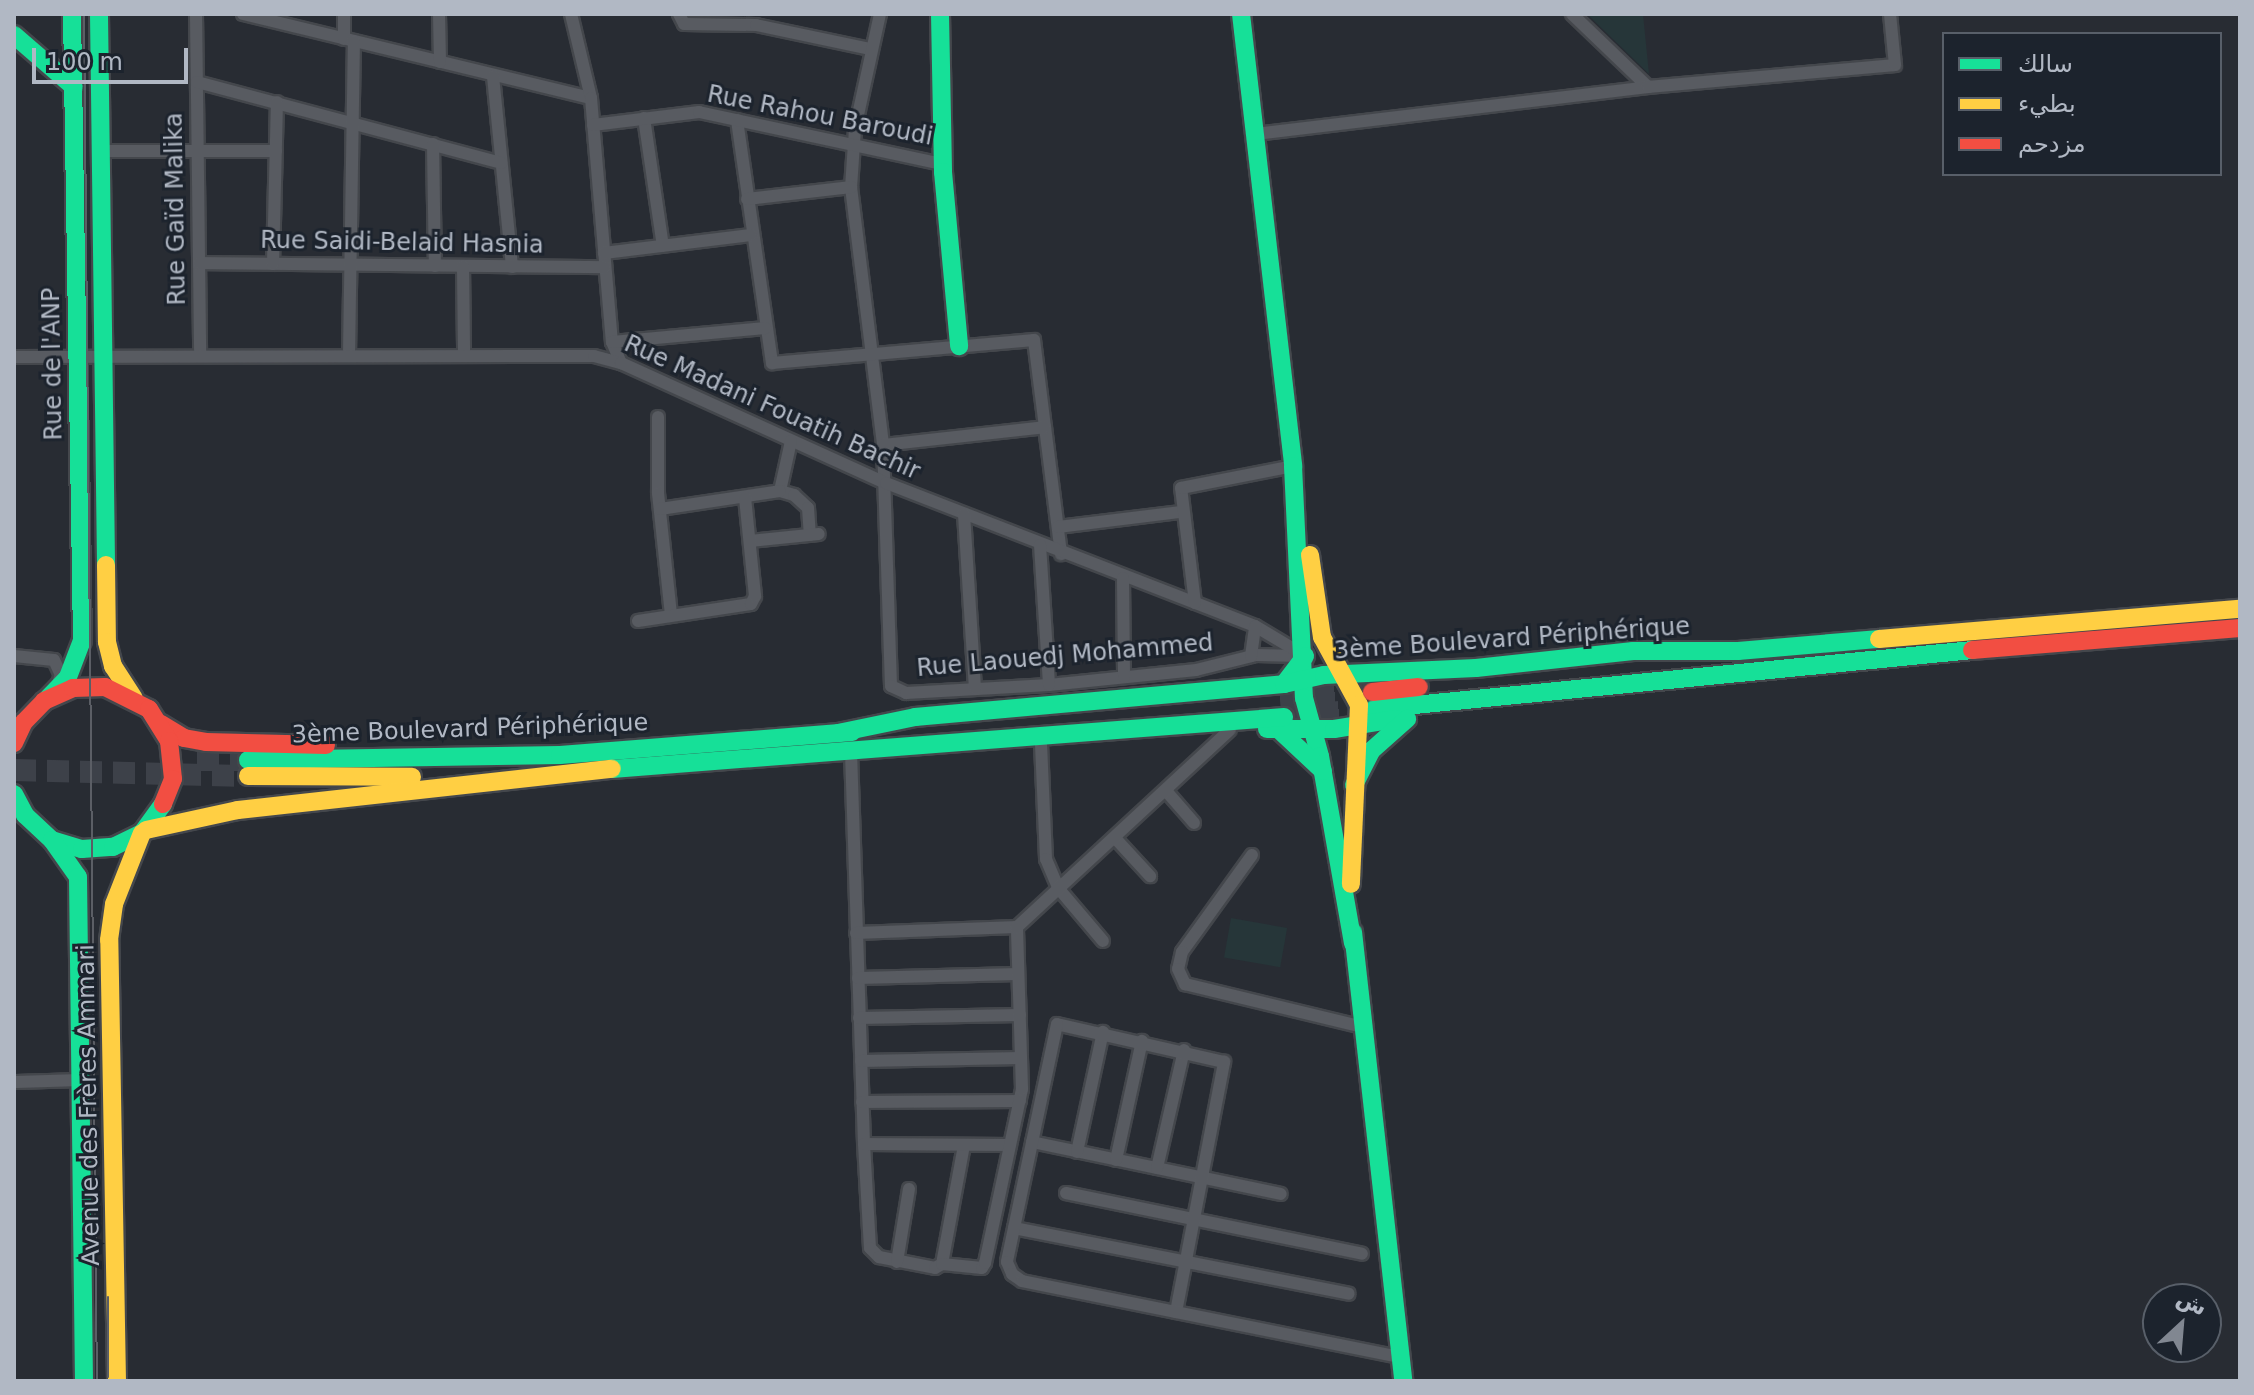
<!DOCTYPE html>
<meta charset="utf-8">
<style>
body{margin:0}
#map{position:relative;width:2254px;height:1395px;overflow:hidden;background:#282c33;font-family:"DejaVu Sans",Cairo,sans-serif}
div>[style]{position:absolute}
.green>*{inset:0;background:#263639;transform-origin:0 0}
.highway-tunnel>*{height:22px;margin-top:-11px;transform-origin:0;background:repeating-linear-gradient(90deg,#3d4149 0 22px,transparent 0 33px)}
.roads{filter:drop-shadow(2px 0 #44474c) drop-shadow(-2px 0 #44474c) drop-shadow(0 2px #44474c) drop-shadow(0 -2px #44474c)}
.street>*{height:12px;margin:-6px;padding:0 6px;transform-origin:6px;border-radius:6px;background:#585b61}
.fast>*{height:18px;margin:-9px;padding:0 9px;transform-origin:9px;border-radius:9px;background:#16e098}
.slow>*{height:18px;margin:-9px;padding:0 9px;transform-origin:9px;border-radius:9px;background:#ffcf43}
.jam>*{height:18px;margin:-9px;padding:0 9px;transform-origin:9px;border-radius:9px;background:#f24e42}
.tram>*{height:2px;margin:-1px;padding:0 1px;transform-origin:1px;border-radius:1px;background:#5b5e65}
span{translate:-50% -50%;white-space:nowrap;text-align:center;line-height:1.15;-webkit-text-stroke:6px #1c232d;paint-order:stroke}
.street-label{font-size:24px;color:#b1b8c4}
.frame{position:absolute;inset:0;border:16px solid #b1b8c4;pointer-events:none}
.legend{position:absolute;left:1942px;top:32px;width:280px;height:144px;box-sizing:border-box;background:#1c232d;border:2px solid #585f69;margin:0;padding:10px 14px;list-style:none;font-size:24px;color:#b1b8c4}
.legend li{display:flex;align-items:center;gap:16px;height:40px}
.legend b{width:40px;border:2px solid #585f69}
.north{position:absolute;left:2142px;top:1283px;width:80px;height:80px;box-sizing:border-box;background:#1c232d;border:2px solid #585f69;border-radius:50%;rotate:26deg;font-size:22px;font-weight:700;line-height:32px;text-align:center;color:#b1b8c4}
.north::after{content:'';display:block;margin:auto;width:28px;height:36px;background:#818791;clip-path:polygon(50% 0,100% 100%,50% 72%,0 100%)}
.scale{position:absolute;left:32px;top:48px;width:156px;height:36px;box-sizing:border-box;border:4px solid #b1b8c4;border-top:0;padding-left:10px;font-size:24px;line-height:28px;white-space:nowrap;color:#b1b8c4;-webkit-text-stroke:6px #1c232d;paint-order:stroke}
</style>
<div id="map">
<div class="green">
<div style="clip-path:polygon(1587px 14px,1643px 14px,1649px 74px)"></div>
<div style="left:1231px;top:918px;width:57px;height:40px;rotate:10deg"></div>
</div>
<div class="highway-tunnel">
<div style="left:1280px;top:700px;width:92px;rotate:-5deg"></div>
<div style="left:1284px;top:717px;width:90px;rotate:-5.1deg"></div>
<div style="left:197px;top:760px;width:51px"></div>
<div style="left:14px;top:770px;width:234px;rotate:1.5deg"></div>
</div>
<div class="roads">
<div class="street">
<div style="left:196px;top:14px;width:341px;rotate:89.3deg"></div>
<div style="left:243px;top:14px;width:358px;rotate:13.6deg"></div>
<div style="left:344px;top:14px;width:25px;rotate:90deg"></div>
<div style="left:439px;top:14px;width:48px;rotate:88.8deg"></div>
<div style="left:571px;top:14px;width:86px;rotate:76.6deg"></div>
<div style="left:591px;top:98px;width:245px;rotate:85.1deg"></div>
<div style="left:612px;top:342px;width:23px;rotate:67deg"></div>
<div style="left:679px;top:14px;width:11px;rotate:63deg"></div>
<div style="left:684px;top:24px;width:72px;rotate:0.8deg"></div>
<div style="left:756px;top:25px;width:116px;rotate:11.9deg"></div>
<div style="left:880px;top:14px;width:118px;rotate:102.3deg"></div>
<div style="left:855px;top:129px;width:58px;rotate:93.9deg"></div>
<div style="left:851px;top:187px;width:260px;rotate:82.9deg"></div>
<div style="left:883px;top:445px;width:241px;rotate:88.1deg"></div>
<div style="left:891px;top:686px;width:17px;rotate:25deg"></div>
<div style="left:906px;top:693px;width:143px;rotate:-3.2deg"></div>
<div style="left:1049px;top:685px;width:148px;rotate:-5.8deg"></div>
<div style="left:1196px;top:670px;width:62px;rotate:-14deg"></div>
<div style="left:1256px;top:655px;width:46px;rotate:1.2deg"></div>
<div style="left:1572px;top:14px;width:105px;rotate:43.8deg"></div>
<div style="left:493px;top:76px;width:192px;rotate:84.3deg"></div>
<div style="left:197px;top:82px;width:315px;rotate:14.9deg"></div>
<div style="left:644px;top:118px;width:129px;rotate:81.6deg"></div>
<div style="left:737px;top:120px;width:246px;rotate:81.8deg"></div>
<div style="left:772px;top:363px;width:263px;rotate:-5deg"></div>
<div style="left:1034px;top:340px;width:216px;rotate:82.8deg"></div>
<div style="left:593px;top:125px;width:107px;rotate:-7deg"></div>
<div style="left:699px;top:112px;width:249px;rotate:12.1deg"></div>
<div style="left:1255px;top:134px;width:396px;rotate:-6.8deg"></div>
<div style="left:1648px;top:87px;width:248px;rotate:-5.1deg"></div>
<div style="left:1895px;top:65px;width:51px;rotate:-95.6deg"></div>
<div style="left:433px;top:144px;width:122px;rotate:89.1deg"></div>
<div style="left:102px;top:151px;width:174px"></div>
<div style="left:747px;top:199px;width:105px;rotate:-6.6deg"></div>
<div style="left:604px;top:253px;width:148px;rotate:-7deg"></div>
<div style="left:199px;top:263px;width:406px;rotate:0.6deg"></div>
<div style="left:273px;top:264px;width:162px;rotate:-88.6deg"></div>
<div style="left:463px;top:266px;width:88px;rotate:89.3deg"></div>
<div style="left:612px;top:342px;width:154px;rotate:-5.2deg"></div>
<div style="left:349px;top:355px;width:314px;rotate:-89.1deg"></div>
<div style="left:14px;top:357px;width:580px;rotate:-0.1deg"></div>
<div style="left:594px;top:356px;width:28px;rotate:15deg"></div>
<div style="left:621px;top:363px;width:291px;rotate:24.4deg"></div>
<div style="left:886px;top:483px;width:396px;rotate:21.2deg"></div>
<div style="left:1255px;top:626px;width:55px;rotate:30.8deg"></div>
<div style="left:658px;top:417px;width:76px;rotate:90deg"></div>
<div style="left:658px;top:493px;width:122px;rotate:83.9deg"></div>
<div style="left:791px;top:441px;width:51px;rotate:102.4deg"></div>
<div style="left:780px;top:491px;width:15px;rotate:16deg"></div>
<div style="left:794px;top:495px;width:19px;rotate:43deg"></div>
<div style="left:808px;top:508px;width:27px;rotate:86deg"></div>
<div style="left:883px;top:445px;width:163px;rotate:-6.3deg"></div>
<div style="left:660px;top:509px;width:121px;rotate:-8.5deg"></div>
<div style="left:964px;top:514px;width:175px;rotate:86.4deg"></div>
<div style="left:1058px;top:527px;width:124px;rotate:-7deg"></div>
<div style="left:750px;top:541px;width:69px;rotate:-5.8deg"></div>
<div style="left:1040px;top:545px;width:140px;rotate:86.3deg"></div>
<div style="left:1123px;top:578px;width:99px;rotate:89.4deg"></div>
<div style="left:1195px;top:603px;width:116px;rotate:-96.9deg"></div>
<div style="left:1181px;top:488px;width:114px;rotate:-11.1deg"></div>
<div style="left:638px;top:621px;width:114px;rotate:-8.6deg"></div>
<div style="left:751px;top:604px;width:9px;rotate:-63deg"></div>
<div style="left:755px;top:596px;width:99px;rotate:-95.8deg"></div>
<div style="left:14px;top:656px;width:40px;rotate:5.7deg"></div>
<div style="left:54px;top:660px;width:17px;rotate:65deg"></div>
<div style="left:61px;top:675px;width:12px;rotate:110deg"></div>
<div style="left:1251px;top:656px;width:30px;rotate:-82deg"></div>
<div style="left:1041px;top:744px;width:115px;rotate:87.5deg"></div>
<div style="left:1046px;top:859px;width:33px;rotate:67deg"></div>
<div style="left:1059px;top:889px;width:68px;rotate:49.8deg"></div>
<div style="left:851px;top:752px;width:392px;rotate:88.1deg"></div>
<div style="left:864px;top:1144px;width:104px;rotate:86.7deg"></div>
<div style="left:870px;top:1248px;width:13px;rotate:45deg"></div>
<div style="left:879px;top:1257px;width:57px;rotate:11.1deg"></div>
<div style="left:935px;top:1268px;width:8px;rotate:-30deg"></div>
<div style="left:942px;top:1264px;width:121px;rotate:-79.5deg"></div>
<div style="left:1167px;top:792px;width:41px;rotate:48.9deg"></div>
<div style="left:1115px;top:838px;width:52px;rotate:47.4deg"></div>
<div style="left:1252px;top:855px;width:120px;rotate:125.8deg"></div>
<div style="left:1182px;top:952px;width:17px;rotate:103deg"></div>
<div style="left:1178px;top:969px;width:17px;rotate:65deg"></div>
<div style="left:1185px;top:984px;width:183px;rotate:13.6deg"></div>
<div style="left:856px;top:933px;width:161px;rotate:-2.1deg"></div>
<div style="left:858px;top:978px;width:160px;rotate:-1.4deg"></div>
<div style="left:859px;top:1018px;width:161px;rotate:-1.1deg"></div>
<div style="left:861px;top:1061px;width:160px;rotate:-1.1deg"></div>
<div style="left:14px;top:1082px;width:68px;rotate:-1.7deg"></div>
<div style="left:862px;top:1102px;width:158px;rotate:-0.4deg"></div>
<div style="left:1032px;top:1142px;width:254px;rotate:11.8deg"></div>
<div style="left:864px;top:1144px;width:146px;rotate:0.4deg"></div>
<div style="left:1077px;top:1152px;width:123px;rotate:-77.8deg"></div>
<div style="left:1116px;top:1160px;width:122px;rotate:-77.7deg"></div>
<div style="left:1157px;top:1168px;width:121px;rotate:-77.1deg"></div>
<div style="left:1066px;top:1193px;width:302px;rotate:11.6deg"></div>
<div style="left:1014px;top:1228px;width:341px;rotate:11.1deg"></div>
<div style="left:897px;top:1262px;width:74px;rotate:-80.7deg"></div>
<div style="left:942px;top:1264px;width:40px;rotate:5.7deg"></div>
<div style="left:982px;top:1268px;width:6px;rotate:-59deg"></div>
<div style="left:985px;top:1263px;width:178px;rotate:-78deg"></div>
<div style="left:1022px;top:1089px;width:162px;rotate:-91.8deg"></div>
<div style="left:1017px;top:927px;width:290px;rotate:-42.8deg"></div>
<div style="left:1176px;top:1312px;width:255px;rotate:-79.1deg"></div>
<div style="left:1224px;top:1062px;width:171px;rotate:-167.2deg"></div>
<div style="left:1057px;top:1024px;width:243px;rotate:101.9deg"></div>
<div style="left:1007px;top:1262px;width:13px;rotate:67deg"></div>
<div style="left:1012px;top:1274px;width:12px;rotate:35deg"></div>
<div style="left:1022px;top:1281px;width:386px;rotate:11.4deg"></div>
</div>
<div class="fast">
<div style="left:99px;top:14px;width:551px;rotate:89.27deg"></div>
<div style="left:940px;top:14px;width:158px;rotate:88.9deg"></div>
<div style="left:943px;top:172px;width:175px;rotate:84.7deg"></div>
<div style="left:1241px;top:14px;width:455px;rotate:83.4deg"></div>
<div style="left:1293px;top:466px;width:232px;rotate:87.3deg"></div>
<div style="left:1304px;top:698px;width:60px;rotate:74.6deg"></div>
<div style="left:1320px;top:756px;width:190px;rotate:80deg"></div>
<div style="left:14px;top:35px;width:79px;rotate:40.9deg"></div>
<div style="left:1284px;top:684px;width:35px;rotate:-53deg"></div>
<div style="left:47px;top:699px;width:30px;rotate:-46deg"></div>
<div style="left:68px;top:677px;width:39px;rotate:-69deg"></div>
<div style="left:82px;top:641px;width:627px;rotate:-90.91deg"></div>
<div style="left:1374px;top:709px;width:601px;rotate:-5.63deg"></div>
<div style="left:1277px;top:728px;width:63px;rotate:43.1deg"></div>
<div style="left:1267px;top:729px;width:67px"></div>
<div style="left:1334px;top:729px;width:63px;rotate:-9.2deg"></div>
<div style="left:838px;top:733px;width:79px;rotate:-11.7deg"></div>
<div style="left:915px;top:717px;width:370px;rotate:-5.1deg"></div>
<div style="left:1284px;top:684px;width:41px;rotate:-12.7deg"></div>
<div style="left:1324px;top:675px;width:152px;rotate:-2.6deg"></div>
<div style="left:1476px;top:668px;width:158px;rotate:-6.2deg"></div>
<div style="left:1633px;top:651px;width:105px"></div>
<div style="left:1738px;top:651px;width:142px;rotate:-4.9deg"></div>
<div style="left:248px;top:760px;width:312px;rotate:-0.9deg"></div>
<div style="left:560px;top:755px;width:293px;rotate:-4.5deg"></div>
<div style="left:612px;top:769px;width:674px;rotate:-4.42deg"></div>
<div style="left:1354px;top:785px;width:39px;rotate:-63deg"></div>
<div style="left:1372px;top:750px;width:47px;rotate:-41.5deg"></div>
<div style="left:14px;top:794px;width:24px;rotate:62deg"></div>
<div style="left:25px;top:815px;width:37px;rotate:43deg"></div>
<div style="left:52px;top:840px;width:31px;rotate:17deg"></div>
<div style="left:82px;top:849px;width:31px;rotate:-4deg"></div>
<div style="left:113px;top:847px;width:32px;rotate:-26deg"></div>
<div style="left:142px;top:833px;width:36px;rotate:-54deg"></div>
<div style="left:52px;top:840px;width:45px;rotate:54.9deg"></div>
<div style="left:78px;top:877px;width:504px;rotate:89.32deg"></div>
<div style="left:1353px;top:932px;width:452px;rotate:83.6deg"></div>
</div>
<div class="slow">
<div style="left:1310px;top:555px;width:83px;rotate:81.7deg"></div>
<div style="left:1322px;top:637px;width:77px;rotate:61.4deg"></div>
<div style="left:1359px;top:705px;width:179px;rotate:92.6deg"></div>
<div style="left:106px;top:565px;width:77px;rotate:89.3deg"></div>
<div style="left:107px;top:642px;width:25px;rotate:76deg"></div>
<div style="left:113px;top:666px;width:38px;rotate:57deg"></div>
<div style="left:1879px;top:639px;width:362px;rotate:-4.8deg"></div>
<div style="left:248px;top:776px;width:164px;rotate:0.3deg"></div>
<div style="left:146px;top:830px;width:94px;rotate:-12.3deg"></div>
<div style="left:238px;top:810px;width:376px;rotate:-6.3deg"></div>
<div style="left:117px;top:1381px;width:441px;rotate:-91deg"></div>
<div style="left:109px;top:940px;width:36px;rotate:-82deg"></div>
<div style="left:114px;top:904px;width:76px;rotate:-68.5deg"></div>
</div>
<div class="jam">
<div style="left:1972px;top:650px;width:269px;rotate:-4.7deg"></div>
<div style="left:1372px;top:692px;width:47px;rotate:-6.1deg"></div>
<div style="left:161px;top:724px;width:27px;rotate:31deg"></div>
<div style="left:184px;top:738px;width:22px;rotate:10deg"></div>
<div style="left:206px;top:742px;width:120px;rotate:1.4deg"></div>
<div style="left:14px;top:743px;width:23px;rotate:-65deg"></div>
<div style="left:24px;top:722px;width:29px;rotate:-46deg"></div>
<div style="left:44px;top:701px;width:32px;rotate:-24deg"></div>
<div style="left:73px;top:688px;width:32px;rotate:-2deg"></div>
<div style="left:105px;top:687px;width:49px;rotate:26.6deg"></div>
<div style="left:149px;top:709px;width:38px;rotate:58deg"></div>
<div style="left:169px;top:741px;width:38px;rotate:84deg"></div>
<div style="left:173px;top:779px;width:27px;rotate:112deg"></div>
</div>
</div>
<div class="tram">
<div style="left:84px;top:14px;width:1367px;rotate:89.46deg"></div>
<div style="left:108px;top:1297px;width:80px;rotate:90deg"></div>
</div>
<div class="street-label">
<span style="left:820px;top:116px;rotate:11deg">Rue Rahou Baroudi</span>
<span style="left:176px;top:209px;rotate:-91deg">Rue Gaïd Malika</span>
<span style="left:402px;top:243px;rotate:1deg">Rue Saidi-Belaid Hasnia</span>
<span style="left:53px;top:364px;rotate:-91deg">Rue de l'ANP</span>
<span style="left:772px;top:408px;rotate:24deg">Rue Madani Fouatih Bachir</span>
<span style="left:1512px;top:639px;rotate:-4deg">3ème Boulevard Périphérique</span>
<span style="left:1065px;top:656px;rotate:-5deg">Rue Laouedj Mohammed</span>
<span style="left:470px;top:729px;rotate:-2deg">3ème Boulevard Périphérique</span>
<span style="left:89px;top:1105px;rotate:-91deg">Avenue des Frères Ammari</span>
</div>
<div class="frame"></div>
<ul class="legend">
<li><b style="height:10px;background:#16e098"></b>سالك</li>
<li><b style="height:10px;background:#ffcf43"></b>بطيء</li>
<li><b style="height:10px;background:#f24e42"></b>مزدحم</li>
</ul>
<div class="north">ش</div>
<div class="scale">100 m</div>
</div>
